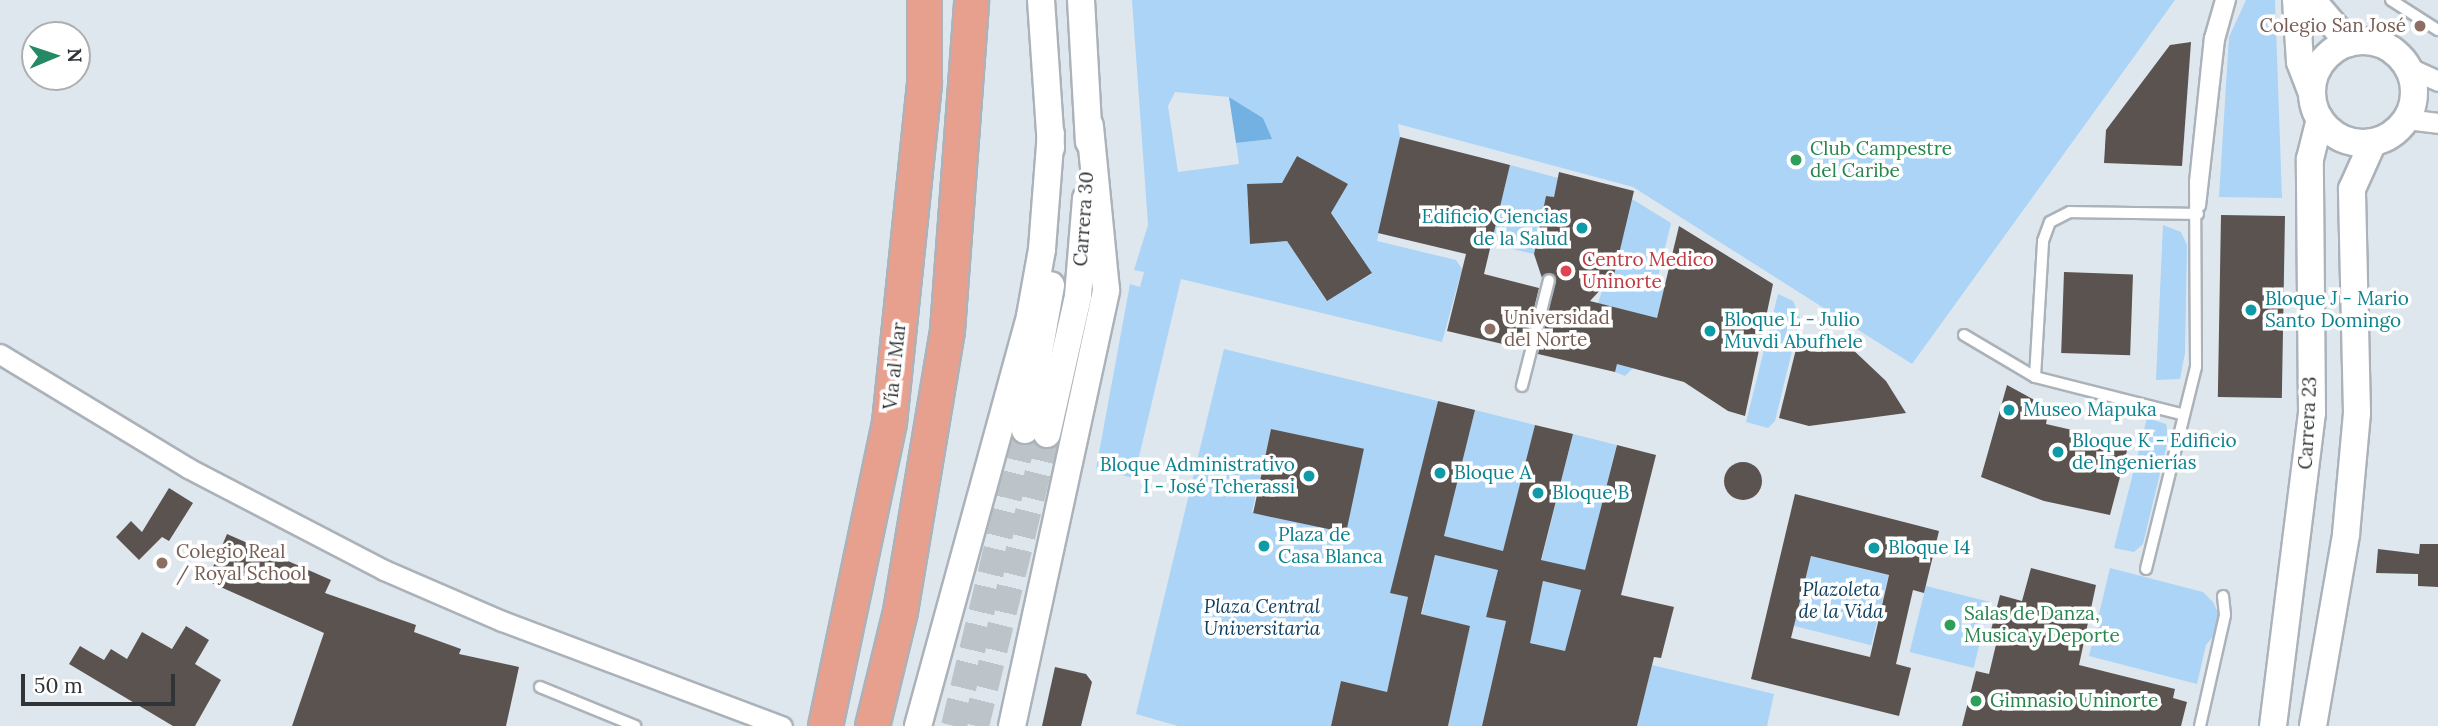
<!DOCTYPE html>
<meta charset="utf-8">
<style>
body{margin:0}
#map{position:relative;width:2438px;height:726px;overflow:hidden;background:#dfe7ee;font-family:Lora,serif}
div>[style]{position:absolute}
.green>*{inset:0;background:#abd4f7;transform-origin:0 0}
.forest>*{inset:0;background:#73b1e3}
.building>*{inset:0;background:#5b534f;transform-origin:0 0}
.round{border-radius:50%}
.secondary-tunnel>*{height:26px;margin-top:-13px;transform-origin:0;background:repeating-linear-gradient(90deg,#bcc3c9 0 26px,transparent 0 39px)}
.roads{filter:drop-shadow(2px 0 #abb2b9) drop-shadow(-2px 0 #abb2b9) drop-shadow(0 2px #abb2b9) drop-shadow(0 -2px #abb2b9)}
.lane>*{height:10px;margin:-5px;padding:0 5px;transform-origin:5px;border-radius:5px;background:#fff}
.street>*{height:19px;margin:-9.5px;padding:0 9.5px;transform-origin:9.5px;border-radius:9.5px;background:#fff}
.secondary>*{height:26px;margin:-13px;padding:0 13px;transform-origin:13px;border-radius:13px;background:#fff}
.secondary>.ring{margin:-13px;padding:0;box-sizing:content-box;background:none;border:26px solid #fff;border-radius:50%}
.highway>*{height:33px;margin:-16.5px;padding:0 16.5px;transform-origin:16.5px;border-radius:16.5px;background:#e8a08e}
.dots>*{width:19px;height:19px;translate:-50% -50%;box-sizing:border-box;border:4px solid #fff;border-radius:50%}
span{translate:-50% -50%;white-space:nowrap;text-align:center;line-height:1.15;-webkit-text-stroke:7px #fff;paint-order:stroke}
.education-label{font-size:19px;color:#785e54}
.right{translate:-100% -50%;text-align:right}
.left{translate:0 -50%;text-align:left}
.leisure-label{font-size:19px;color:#27864d}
.culture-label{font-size:19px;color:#0d838f}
.street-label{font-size:19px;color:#313437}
.health-label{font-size:19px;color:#be3a42}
.park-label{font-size:19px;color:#0b3c5c;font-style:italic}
.north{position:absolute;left:21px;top:21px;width:70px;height:70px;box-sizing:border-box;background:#fff;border:2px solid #adaeaf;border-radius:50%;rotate:88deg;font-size:19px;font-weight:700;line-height:28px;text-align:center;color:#313437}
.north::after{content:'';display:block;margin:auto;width:24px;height:32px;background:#258964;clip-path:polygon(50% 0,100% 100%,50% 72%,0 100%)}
.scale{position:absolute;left:21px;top:674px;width:154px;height:32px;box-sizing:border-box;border:4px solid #313437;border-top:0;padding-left:9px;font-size:21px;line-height:24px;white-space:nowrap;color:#313437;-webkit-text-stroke:5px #fff;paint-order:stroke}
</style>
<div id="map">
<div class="green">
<div style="clip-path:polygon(evenodd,1132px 0,2175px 0,1912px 364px,1633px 187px,1398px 124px,1400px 137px,1377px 241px,1456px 260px,1462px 269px,1442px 342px,1181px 279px,1134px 478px,1096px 469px,1130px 284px,1140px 287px,1144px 272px,1134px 270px,1148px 225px,1132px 0,1175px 92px,1229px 97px,1263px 118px,1271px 139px,1236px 143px,1239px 164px,1178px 172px,1168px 106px,1175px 92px,1132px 0,1297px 156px,1348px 184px,1331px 213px,1353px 244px,1307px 271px,1287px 241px,1250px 244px,1247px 185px,1282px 183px,1297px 156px,1132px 0,1359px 255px,1372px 274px,1326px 300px,1313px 281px,1359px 255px)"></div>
<div style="clip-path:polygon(2246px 0,2275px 0,2282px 198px,2219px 197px,2229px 37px)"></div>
<div style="clip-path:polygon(1510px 165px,1558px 178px,1554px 197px,1546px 196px,1534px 254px,1491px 244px)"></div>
<div style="clip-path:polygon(1632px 199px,1671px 223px,1656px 285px,1664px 288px,1645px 369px,1634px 367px,1625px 376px,1615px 372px,1598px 303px)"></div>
<div style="clip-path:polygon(2163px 225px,2181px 232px,2187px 245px,2185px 353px,2180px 379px,2156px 380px)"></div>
<div style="clip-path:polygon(1778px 294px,1793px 301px,1800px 318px,1775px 421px,1768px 428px,1746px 422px)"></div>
<div style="clip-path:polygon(evenodd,1224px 349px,1438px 401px,1391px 593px,1408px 597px,1387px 692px,1341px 681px,1331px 726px,1178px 726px,1136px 714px,1224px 349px,1271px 429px,1363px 449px,1344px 532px,1252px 512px,1271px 429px)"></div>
<div style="left:1475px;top:410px;width:62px;height:130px;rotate:14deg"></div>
<div style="clip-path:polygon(2147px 418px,2166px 424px,2169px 436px,2143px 544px,2134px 552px,2114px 548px)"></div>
<div style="left:1573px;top:434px;width:45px;height:130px;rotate:14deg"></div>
<div style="clip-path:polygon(1435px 555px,1498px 570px,1486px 617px,1506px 621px,1482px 726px,1448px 726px,1470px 626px,1422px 614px)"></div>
<div style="left:1811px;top:556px;width:80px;height:72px;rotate:14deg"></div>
<div style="clip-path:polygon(2110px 568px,2203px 592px,2213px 602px,2219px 615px,2216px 633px,2206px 645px,2197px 684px,2089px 656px)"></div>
<div style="clip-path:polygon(1543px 581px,1581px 590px,1569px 636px,1571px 653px,1521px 640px,1533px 627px)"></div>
<div style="left:1926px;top:586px;width:66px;height:68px;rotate:14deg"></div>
<div style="clip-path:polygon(1652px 665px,1774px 694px,1767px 726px,1637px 726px)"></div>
</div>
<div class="forest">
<div style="clip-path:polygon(1229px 97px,1263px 118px,1272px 139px,1236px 143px)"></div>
</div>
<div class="building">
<div style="clip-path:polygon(2191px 42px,2182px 166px,2104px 163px,2106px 130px,2170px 45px)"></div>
<div style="clip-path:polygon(1400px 137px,1510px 165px,1484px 274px,1539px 288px,1524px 349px,1447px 331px,1466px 254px,1378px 233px)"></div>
<div style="clip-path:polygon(1297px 156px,1348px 184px,1331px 213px,1372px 273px,1327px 301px,1287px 241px,1250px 244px,1247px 184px,1282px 183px)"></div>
<div style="clip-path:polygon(1559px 172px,1634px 191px,1614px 275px,1590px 301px,1657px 318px,1679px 226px,1773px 284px,1745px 416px,1728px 411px,1684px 382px,1617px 364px,1615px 372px,1538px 354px,1556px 279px,1550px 273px,1542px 278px,1534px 254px,1546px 196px,1554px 197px)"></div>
<div style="left:2221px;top:215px;width:64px;height:182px;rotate:1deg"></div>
<div style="left:2064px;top:272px;width:69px;height:81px;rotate:2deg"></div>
<div style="clip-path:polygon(1799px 337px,1849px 346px,1886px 381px,1906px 413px,1809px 426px,1779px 418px)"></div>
<div style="clip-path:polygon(2007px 385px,2049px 408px,2046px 424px,2129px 443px,2110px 515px,2044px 501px,1981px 477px)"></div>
<div style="clip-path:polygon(evenodd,1438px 401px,1475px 410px,1444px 536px,1503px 551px,1535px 425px,1573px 434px,1541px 560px,1585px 570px,1617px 445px,1656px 455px,1621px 595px,1674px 607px,1661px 658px,1654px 657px,1637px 726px,1482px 726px,1506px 621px,1486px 617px,1498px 570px,1435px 555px,1421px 614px,1470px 626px,1448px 726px,1331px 726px,1341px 681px,1387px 692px,1408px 597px,1390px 593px,1438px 401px,1543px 581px,1581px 590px,1565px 651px,1530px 643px,1543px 581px)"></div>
<div style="left:1271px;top:429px;width:95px;height:86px;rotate:12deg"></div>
<div class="round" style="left:1724px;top:462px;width:38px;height:38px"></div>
<div style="clip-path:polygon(169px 488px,193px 503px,169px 541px,162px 537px,139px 560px,116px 537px,131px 521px,142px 532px)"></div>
<div style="clip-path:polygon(evenodd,1795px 494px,1939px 531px,1924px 593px,1913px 590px,1896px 664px,1911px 668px,1899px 716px,1751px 679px,1795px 494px,1811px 556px,1889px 575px,1870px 657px,1791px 638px,1811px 556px)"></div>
<div style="clip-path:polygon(227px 534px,331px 580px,325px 593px,416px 625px,414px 632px,461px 649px,459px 654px,519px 667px,506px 726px,292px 726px,324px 633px,207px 581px)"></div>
<div style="clip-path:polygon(2420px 544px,2438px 544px,2438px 587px,2418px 586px,2418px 574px,2376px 573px,2378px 549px,2419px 554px)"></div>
<div style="clip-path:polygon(2031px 568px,2096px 585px,2079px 665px,2175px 689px,2173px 698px,2187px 702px,2181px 726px,1962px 726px,1976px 671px,1989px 674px,1998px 636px,1990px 634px,2000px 595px,2022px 601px)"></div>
<div style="clip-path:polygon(186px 626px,209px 640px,195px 664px,221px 680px,195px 726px,173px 726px,69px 664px,80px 646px,104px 660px,111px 649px,127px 659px,142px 632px,172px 649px)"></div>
<div style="clip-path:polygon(1055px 667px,1086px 674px,1092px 682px,1081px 726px,1042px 726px)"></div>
</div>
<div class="secondary-tunnel">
<div style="left:954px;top:726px;width:304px;rotate:-76.5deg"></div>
<div style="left:976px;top:726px;width:301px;rotate:-76.3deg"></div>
</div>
<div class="roads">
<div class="lane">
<div style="left:2391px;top:0;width:56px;rotate:32.6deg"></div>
<div style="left:2200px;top:206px;width:167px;rotate:-83.5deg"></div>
<div style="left:2219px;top:40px;width:41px;rotate:-74.6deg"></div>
<div style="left:1964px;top:335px;width:82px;rotate:30.6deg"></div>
<div style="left:2035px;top:377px;width:151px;rotate:14.2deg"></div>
<div style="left:2035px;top:377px;width:136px;rotate:-86.6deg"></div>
<div style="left:2043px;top:241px;width:20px;rotate:-70deg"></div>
<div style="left:2050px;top:222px;width:22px;rotate:-27deg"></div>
<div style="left:2070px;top:212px;width:128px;rotate:0.9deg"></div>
<div style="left:1522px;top:386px;width:109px;rotate:-75.7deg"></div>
<div style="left:2146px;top:569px;width:208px;rotate:-76.1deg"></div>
<div style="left:2196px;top:367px;width:185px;rotate:-90.3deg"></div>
<div style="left:2195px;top:182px;width:145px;rotate:-84.1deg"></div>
<div style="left:2210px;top:38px;width:40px;rotate:-74deg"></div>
<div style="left:540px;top:687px;width:103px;rotate:22.3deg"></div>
<div style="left:2200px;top:726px;width:114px;rotate:-77.3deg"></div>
<div style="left:2225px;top:615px;width:19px;rotate:-96deg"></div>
</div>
<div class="street">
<div style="left:2407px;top:67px;width:34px;rotate:24deg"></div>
<div style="left:2406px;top:119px;width:32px;rotate:7deg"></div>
<div style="left:0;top:354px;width:220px;rotate:31.2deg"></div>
<div style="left:188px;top:468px;width:221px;rotate:27.5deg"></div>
<div style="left:384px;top:570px;width:129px;rotate:23.4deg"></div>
<div style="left:502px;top:621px;width:299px;rotate:20.6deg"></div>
</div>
<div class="secondary">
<div style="left:1041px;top:0;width:148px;rotate:86.1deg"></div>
<div style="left:1081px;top:0;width:142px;rotate:86.8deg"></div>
<div style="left:2296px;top:0;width:62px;rotate:86.3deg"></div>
<div style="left:2300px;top:62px;width:33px;rotate:69deg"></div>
<div style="left:2312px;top:0;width:57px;rotate:49.3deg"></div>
<div class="ring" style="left:2312px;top:41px;width:76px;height:76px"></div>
<div style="left:1025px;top:430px;width:147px;rotate:-79.8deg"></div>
<div style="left:1047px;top:434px;width:141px;rotate:-77.3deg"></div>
<div style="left:1078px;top:296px;width:98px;rotate:-85.3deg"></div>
<div style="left:918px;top:726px;width:425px;rotate:-74.7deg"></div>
<div style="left:1030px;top:316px;width:68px;rotate:-79.8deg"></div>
<div style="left:1042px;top:249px;width:116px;rotate:-85.6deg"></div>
<div style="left:1012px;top:726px;width:446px;rotate:-77.8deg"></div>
<div style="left:1106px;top:290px;width:165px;rotate:-95.6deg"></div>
<div style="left:2273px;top:726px;width:316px;rotate:-82.9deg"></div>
<div style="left:2312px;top:412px;width:253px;rotate:-90.5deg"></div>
<div style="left:2310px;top:159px;width:41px;rotate:-76deg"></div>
<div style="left:2313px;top:726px;width:195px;rotate:-80.2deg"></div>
<div style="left:2346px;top:534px;width:121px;rotate:-84.8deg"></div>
<div style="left:2357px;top:413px;width:224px;rotate:-91.3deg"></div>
<div style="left:2352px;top:189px;width:51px;rotate:-65.9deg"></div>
</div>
<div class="highway">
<div style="left:825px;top:726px;width:311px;rotate:-78.1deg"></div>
<div style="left:889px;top:422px;width:342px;rotate:-84.1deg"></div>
<div style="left:924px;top:82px;width:82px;rotate:-90deg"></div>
<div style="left:872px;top:726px;width:118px;rotate:-76.3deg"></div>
<div style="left:900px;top:611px;width:285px;rotate:-80.5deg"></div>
<div style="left:947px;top:330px;width:331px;rotate:-85.8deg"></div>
</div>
</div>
<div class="dots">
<div style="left:2420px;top:26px;background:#8d6e63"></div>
<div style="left:1796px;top:160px;background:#2e9e5b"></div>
<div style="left:1582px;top:228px;background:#0f9aa8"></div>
<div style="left:1566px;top:271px;background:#e0444e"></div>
<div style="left:2251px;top:310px;background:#0f9aa8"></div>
<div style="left:1490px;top:329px;background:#8d6e63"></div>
<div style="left:1710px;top:331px;background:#0f9aa8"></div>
<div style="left:2009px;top:410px;background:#0f9aa8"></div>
<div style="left:2058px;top:452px;background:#0f9aa8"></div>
<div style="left:1440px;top:473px;background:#0f9aa8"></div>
<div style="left:1309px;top:476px;background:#0f9aa8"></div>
<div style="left:1538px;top:493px;background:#0f9aa8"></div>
<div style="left:1264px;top:546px;background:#0f9aa8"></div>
<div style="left:1874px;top:548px;background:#0f9aa8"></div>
<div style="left:162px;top:563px;background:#8d6e63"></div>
<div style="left:1950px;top:625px;background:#2e9e5b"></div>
<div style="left:1976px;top:701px;background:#2e9e5b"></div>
</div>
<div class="education-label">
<span class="right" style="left:2406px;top:26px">Colegio San José</span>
<span class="left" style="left:1504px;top:329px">Universidad<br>del Norte</span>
<span class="left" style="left:176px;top:563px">Colegio Real<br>/ Royal School</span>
</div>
<div class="leisure-label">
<span class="left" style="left:1810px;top:160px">Club Campestre<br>del Caribe</span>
<span class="left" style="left:1964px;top:625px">Salas de Danza,<br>Musica y Deporte</span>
<span class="left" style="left:1990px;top:701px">Gimnasio Uninorte</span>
</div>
<div class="culture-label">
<span class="right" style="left:1568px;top:228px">Edificio Ciencias<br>de la Salud</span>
<span class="left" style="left:2265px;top:310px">Bloque J - Mario<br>Santo Domingo</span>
<span class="left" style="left:1724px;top:331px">Bloque L - Julio<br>Muvdi Abufhele</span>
<span class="left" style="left:2023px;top:410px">Museo Mapuka</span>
<span class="left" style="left:2072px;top:452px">Bloque K - Edificio<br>de Ingenierías</span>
<span class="right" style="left:1295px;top:476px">Bloque Administrativo<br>I - José Tcherassi</span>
<span class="left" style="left:1454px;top:473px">Bloque A</span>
<span class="left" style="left:1552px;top:493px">Bloque B</span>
<span class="left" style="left:1278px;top:546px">Plaza de<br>Casa Blanca</span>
<span class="left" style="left:1888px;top:548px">Bloque I4</span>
</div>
<div class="street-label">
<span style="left:1084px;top:219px;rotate:-86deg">Carrera 30</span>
<span style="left:895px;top:366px;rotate:-84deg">Vía al Mar</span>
<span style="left:2308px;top:423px;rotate:-87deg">Carrera 23</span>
</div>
<div class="health-label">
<span class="left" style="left:1582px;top:271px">Centro Medico<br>Uninorte</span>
</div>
<div class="park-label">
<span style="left:1841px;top:601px">Plazoleta<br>de la Vida</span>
<span style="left:1262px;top:618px">Plaza Central<br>Universitaria</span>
</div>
<div class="north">N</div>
<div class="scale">50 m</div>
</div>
